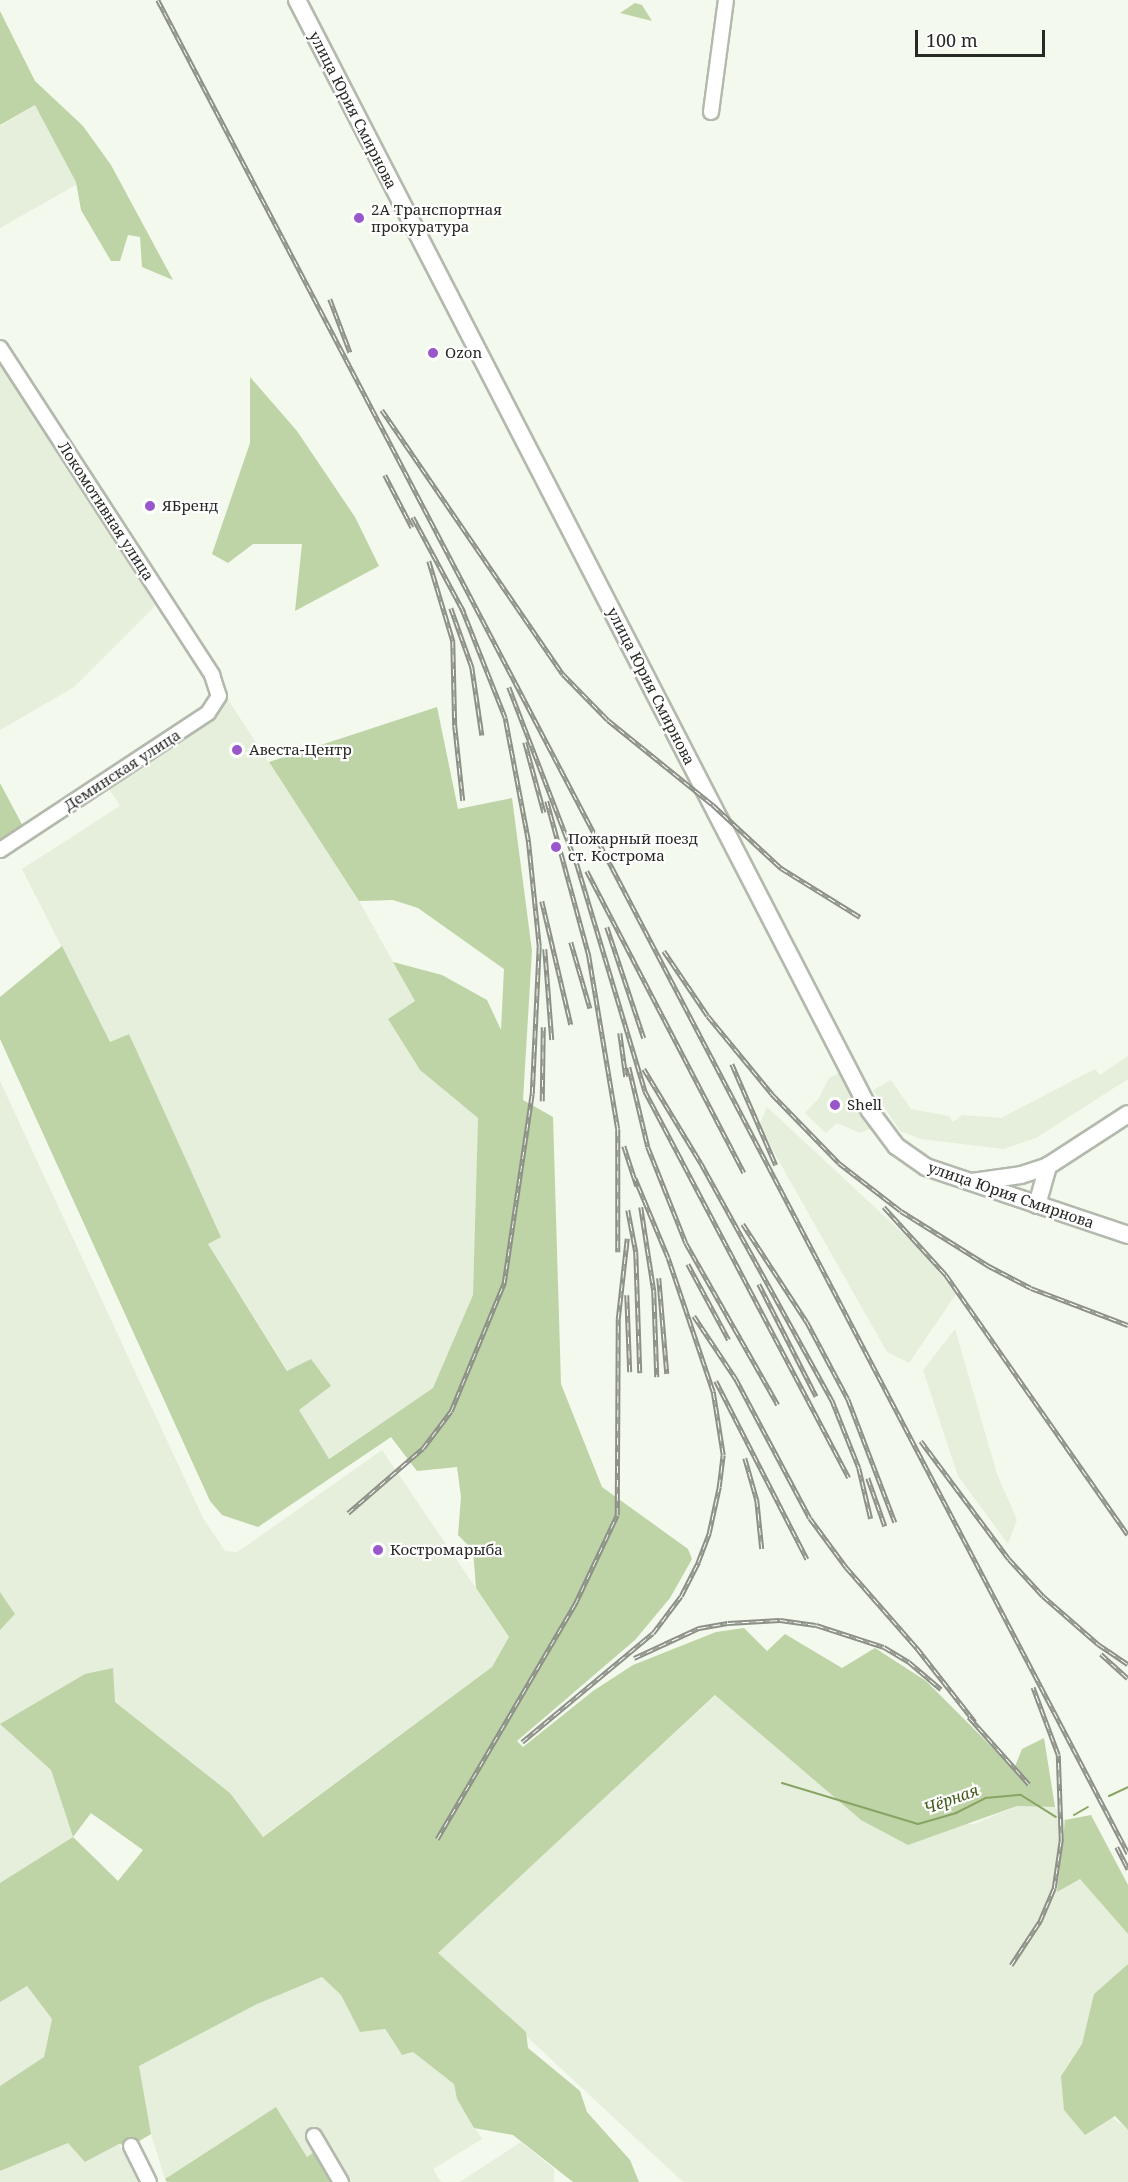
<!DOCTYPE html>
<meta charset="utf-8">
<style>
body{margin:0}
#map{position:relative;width:1128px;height:2182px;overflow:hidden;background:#f3f9ec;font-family:"Noto Serif",serif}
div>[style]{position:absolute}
.built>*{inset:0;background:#e5efdb}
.green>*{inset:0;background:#bed3a6}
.stream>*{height:2px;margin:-1px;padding:0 1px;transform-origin:1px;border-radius:1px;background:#87a465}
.roads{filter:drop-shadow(2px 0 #b3b9ad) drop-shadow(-2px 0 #b3b9ad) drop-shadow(0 2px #b3b9ad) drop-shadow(0 -2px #b3b9ad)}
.minor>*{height:14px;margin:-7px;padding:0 7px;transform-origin:7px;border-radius:7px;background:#fff}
.major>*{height:16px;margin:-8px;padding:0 8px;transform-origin:8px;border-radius:8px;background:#fff}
.rail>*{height:4.5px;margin-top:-2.25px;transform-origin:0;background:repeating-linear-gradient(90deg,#fff 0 7px,#8c9087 0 14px);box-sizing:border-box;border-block:2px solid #8c9087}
.dots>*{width:16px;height:16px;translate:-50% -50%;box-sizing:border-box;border:3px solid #fff;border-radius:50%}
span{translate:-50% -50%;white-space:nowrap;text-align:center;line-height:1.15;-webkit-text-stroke:4.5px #fff;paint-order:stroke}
.street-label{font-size:15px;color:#272925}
.poi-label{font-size:15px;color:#272925}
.left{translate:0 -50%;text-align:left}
.water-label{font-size:16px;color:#425d19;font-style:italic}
.scale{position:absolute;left:915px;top:30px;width:130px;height:27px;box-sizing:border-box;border:3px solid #272925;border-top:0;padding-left:8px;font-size:18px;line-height:21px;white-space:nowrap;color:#272925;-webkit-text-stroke:4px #fff;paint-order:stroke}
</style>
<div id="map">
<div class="built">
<div style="clip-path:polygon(39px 103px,81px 182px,0 228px,0 126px)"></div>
<div style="clip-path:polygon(0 354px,97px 505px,155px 606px,74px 687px,0 730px)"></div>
<div style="clip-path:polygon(212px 675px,359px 901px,415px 1001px,388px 1019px,420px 1070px,478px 1118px,473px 1295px,456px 1338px,433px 1388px,328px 1459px,299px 1410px,331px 1386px,288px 1371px,207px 1243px,221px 1236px,128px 1034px,110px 1042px,22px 869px,120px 806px,104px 781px,208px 713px,219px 696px)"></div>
<div style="clip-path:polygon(1128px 1056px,1128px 1079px,1036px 1138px,1003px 1149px,921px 1139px,900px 1131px,873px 1090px,891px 1080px,911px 1109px,949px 1116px,953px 1122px,962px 1115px,1001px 1118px,1095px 1069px,1100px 1075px)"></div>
<div style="clip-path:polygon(841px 1072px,849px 1092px,872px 1128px,860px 1133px,837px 1123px,826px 1133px,805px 1113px,819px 1098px,829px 1078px)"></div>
<div style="clip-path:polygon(0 1081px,203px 1518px,225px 1551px,237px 1552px,249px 1544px,382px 1450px,509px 1637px,492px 1667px,262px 1837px,230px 1793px,115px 1702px,0 1724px,51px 1770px,73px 1837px,0 1883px,0 1630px,15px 1614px,0 1592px)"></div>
<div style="clip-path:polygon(767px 1107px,924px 1253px,956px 1294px,909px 1363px,887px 1352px,759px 1126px)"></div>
<div style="clip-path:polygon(955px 1329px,997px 1474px,1017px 1520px,1008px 1544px,958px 1476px,923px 1370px)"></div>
<div style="clip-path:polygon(716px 1695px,861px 1820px,974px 1824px,1017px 1806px,1055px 1807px,1065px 1820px,1057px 1891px,1080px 1879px,1128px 1934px,1128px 1964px,1094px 1994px,1082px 2044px,1061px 2075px,1128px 2130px,1128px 2182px,683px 2182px,437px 1953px)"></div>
<div style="clip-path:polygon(322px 1977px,341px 1995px,360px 2032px,384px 2029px,402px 2055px,413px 2052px,454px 2084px,457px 2099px,482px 2139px,433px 2169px,441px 2182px,347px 2182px,317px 2150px,307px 2157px,276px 2107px,165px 2179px,151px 2134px,139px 2066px,260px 2002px)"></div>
<div style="clip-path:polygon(27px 1986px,52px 2019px,44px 2057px,0 2086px,0 2002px)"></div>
<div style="clip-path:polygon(521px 2142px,554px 2169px,554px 2182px,460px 2182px)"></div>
<div style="clip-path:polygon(68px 2143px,86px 2162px,119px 2144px,138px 2182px,0 2182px,0 2171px)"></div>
</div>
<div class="green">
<div style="clip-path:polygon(635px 3px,642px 5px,652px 21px,620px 13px)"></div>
<div style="clip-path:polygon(0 11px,35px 81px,83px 126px,111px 165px,173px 280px,142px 267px,140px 237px,128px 235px,120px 261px,111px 261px,81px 210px,76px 182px,35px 105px,0 125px)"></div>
<div style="clip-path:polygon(250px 377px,297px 431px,355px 517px,379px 566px,295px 611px,302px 544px,253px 544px,228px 563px,212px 554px,250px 443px)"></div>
<div style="clip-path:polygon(evenodd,437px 707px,458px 809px,512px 798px,532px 951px,523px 1100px,553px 1117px,561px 1384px,602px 1487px,688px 1549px,692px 1559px,670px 1598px,635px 1640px,517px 1741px,523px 1747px,593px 1691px,633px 1665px,716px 1632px,744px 1628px,767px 1651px,785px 1634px,842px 1668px,875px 1648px,926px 1681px,1014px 1769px,1022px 1749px,1044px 1738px,1055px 1807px,1017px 1806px,908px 1845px,861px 1820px,715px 1695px,438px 1953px,526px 2032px,528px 2048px,580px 2091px,587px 2112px,630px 2160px,639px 2182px,573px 2182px,513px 2135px,474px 2128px,457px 2099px,454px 2084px,413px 2052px,402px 2055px,385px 2029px,360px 2032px,341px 1995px,322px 1977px,257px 2004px,139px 2066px,151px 2134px,131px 2146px,119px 2144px,85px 2162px,68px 2143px,0 2171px,0 2086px,44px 2057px,52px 2019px,27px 1986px,0 2002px,0 1883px,73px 1837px,51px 1770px,0 1724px,85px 1674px,113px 1668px,115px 1702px,230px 1793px,263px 1837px,492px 1667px,509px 1637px,476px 1588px,473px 1550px,458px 1535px,461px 1497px,457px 1467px,417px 1471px,391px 1437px,258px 1527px,222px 1515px,210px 1501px,0 1039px,0 997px,62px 946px,110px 1042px,129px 1034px,221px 1237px,208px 1244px,287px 1371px,311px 1359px,331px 1386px,299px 1410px,329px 1459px,433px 1388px,473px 1295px,478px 1118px,420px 1070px,388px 1019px,415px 1001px,393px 962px,442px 975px,487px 1000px,501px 1030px,504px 969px,418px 908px,393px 900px,359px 901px,269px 762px,437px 707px,91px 1813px,143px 1850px,118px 1881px,73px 1837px,91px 1813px)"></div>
<div style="clip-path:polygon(0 783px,26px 832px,0 850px)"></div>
<div style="clip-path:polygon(0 1592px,15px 1614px,0 1630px)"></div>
<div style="clip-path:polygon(1091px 1815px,1128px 1885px,1128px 1934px,1080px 1879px,1057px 1892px,1065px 1820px)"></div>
<div style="clip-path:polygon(1128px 1964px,1128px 2130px,1115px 2116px,1085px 2135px,1064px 2110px,1061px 2076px,1082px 2044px,1094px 1994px)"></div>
<div style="clip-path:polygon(276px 2107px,307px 2157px,317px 2150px,335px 2182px,167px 2182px,165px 2179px)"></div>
</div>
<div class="stream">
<div style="left:782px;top:1783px;width:142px;rotate:16.8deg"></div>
<div style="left:918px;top:1824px;width:40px;rotate:-16deg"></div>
<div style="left:956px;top:1813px;width:33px;rotate:-27deg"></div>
<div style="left:985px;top:1798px;width:36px;rotate:-5deg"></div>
<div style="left:1021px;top:1795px;width:41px;rotate:32.2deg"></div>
<div style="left:1109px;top:1796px;width:21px;rotate:-25deg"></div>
<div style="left:1074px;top:1815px;width:16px;rotate:-30deg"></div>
</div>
<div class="roads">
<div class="minor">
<div style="left:711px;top:112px;width:113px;rotate:-82.4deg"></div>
<div style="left:0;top:348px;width:390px;rotate:57deg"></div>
<div style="left:212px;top:675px;width:22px;rotate:72deg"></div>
<div style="left:219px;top:696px;width:20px;rotate:123deg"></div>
<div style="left:208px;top:713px;width:249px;rotate:146.6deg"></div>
<div style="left:314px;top:2136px;width:53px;rotate:59.6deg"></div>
<div style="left:131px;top:2146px;width:40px;rotate:63.4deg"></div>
</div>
<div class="major">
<div style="left:297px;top:0;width:1250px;rotate:62.72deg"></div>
<div style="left:870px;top:1111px;width:44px;rotate:53.4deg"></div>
<div style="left:896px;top:1146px;width:37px;rotate:35deg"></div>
<div style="left:926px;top:1167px;width:213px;rotate:18.6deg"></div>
<div style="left:972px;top:1182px;width:49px;rotate:-8.1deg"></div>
<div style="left:1021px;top:1175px;width:28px;rotate:-18deg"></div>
<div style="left:1048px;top:1166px;width:95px;rotate:-33deg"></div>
<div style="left:1037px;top:1205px;width:41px;rotate:-74.2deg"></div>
</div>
</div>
<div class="rail">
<div style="left:158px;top:0;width:2092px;rotate:62.37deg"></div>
<div style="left:330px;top:299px;width:57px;rotate:69.3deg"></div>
<div style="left:382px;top:410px;width:320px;rotate:55.6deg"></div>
<div style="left:563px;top:674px;width:64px;rotate:45.6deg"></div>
<div style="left:608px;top:720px;width:135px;rotate:39deg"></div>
<div style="left:713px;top:805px;width:93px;rotate:42.8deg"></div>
<div style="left:781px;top:868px;width:93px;rotate:31.8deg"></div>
<div style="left:385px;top:475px;width:59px;rotate:62.6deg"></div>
<div style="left:413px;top:517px;width:108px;rotate:61.8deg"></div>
<div style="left:429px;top:561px;width:84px;rotate:73.3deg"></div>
<div style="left:453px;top:641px;width:85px;rotate:88.7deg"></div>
<div style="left:455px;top:726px;width:75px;rotate:83.9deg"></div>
<div style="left:451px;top:608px;width:63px;rotate:70.4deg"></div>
<div style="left:472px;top:667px;width:69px;rotate:81.6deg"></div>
<div style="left:509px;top:687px;width:190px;rotate:69deg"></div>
<div style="left:577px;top:864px;width:237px;rotate:73.3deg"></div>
<div style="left:645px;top:1091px;width:437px;rotate:62.2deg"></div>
<div style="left:525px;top:742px;width:73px;rotate:74.8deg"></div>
<div style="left:547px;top:801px;width:161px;rotate:74.8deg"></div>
<div style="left:589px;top:956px;width:175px;rotate:80.5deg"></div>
<div style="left:618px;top:1129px;width:123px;rotate:90deg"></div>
<div style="left:587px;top:871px;width:340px;rotate:62.5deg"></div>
<div style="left:542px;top:901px;width:127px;rotate:76.8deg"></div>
<div style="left:607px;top:927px;width:117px;rotate:71.6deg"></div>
<div style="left:571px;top:942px;width:69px;rotate:73.9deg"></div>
<div style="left:545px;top:949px;width:91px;rotate:85.6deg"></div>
<div style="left:664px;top:951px;width:78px;rotate:55.9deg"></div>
<div style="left:708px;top:1016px;width:101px;rotate:50.6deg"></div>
<div style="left:772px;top:1094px;width:96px;rotate:45.8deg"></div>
<div style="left:839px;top:1163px;width:78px;rotate:37.7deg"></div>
<div style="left:901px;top:1211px;width:104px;rotate:32deg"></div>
<div style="left:989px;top:1266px;width:47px;rotate:27.6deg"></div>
<div style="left:1031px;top:1288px;width:104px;rotate:20.9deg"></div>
<div style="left:620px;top:1033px;width:44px;rotate:82.2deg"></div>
<div style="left:732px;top:1064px;width:110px;rotate:66.5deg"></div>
<div style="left:629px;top:1067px;width:82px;rotate:76.6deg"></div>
<div style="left:648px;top:1147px;width:103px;rotate:68.4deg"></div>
<div style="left:686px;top:1243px;width:186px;rotate:60.4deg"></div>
<div style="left:644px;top:1069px;width:110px;rotate:58.8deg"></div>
<div style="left:701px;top:1163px;width:271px;rotate:61.1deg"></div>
<div style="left:832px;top:1400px;width:73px;rotate:68.3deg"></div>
<div style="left:859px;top:1468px;width:52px;rotate:76.8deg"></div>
<div style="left:542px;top:1101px;width:74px;rotate:-89.2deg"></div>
<div style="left:624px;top:1146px;width:42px;rotate:72deg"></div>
<div style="left:641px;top:1207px;width:85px;rotate:81.2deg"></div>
<div style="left:654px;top:1291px;width:86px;rotate:88deg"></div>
<div style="left:884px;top:1207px;width:92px;rotate:47.6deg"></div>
<div style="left:946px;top:1275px;width:317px;rotate:55deg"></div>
<div style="left:628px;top:1210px;width:43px;rotate:79.2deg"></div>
<div style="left:636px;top:1252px;width:121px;rotate:88.1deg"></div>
<div style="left:743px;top:1224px;width:117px;rotate:56.9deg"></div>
<div style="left:807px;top:1322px;width:87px;rotate:62deg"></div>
<div style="left:848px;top:1399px;width:132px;rotate:69.1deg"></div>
<div style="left:688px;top:1264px;width:86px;rotate:61.7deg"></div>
<div style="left:659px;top:1278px;width:96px;rotate:85.2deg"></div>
<div style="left:759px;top:1284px;width:126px;rotate:63deg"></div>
<div style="left:627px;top:1295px;width:77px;rotate:87.8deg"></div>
<div style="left:694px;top:1316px;width:76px;rotate:56.3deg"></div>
<div style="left:736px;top:1379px;width:157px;rotate:62deg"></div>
<div style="left:810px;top:1518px;width:61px;rotate:53.7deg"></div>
<div style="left:846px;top:1567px;width:108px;rotate:48.8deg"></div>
<div style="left:917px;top:1648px;width:94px;rotate:51.9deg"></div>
<div style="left:716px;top:1381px;width:200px;rotate:62.9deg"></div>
<div style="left:921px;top:1441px;width:147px;rotate:53.3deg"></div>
<div style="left:1009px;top:1559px;width:50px;rotate:47.4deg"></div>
<div style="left:1043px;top:1596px;width:73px;rotate:41.1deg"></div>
<div style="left:1098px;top:1644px;width:36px;rotate:34deg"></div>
<div style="left:745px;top:1458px;width:44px;rotate:74.1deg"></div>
<div style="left:757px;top:1500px;width:49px;rotate:84.2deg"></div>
<div style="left:868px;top:1478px;width:51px;rotate:70.5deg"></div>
<div style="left:348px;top:1513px;width:99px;rotate:-40.9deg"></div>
<div style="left:423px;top:1448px;width:46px;rotate:-52.9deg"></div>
<div style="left:451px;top:1411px;width:139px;rotate:-67.5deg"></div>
<div style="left:504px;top:1283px;width:191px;rotate:-81.6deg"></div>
<div style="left:532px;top:1094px;width:148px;rotate:-87.3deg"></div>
<div style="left:539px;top:946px;width:107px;rotate:-95.9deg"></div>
<div style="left:528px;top:840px;width:124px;rotate:-100.7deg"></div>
<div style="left:505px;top:718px;width:119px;rotate:-111.6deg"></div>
<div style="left:1101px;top:1654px;width:36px;rotate:42deg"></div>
<div style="left:634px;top:1658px;width:72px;rotate:-24.8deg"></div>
<div style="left:699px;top:1628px;width:29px;rotate:-10deg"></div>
<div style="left:728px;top:1623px;width:52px;rotate:-3.3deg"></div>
<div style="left:780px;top:1620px;width:36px;rotate:8deg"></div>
<div style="left:816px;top:1625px;width:71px;rotate:17.9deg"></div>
<div style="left:884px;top:1647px;width:29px;rotate:31deg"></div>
<div style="left:909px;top:1662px;width:42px;rotate:40.2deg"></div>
<div style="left:969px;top:1717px;width:90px;rotate:48.2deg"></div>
<div style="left:522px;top:1742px;width:170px;rotate:-39.8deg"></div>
<div style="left:653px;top:1633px;width:46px;rotate:-52.9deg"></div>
<div style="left:681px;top:1596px;width:38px;rotate:-63deg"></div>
<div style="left:698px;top:1562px;width:31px;rotate:-69deg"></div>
<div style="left:709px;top:1533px;width:47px;rotate:-77.7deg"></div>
<div style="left:719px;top:1487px;width:32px;rotate:-83deg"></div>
<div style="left:723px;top:1455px;width:64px;rotate:-99deg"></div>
<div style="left:713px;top:1392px;width:141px;rotate:-108.6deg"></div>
<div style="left:668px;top:1258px;width:86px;rotate:-112.7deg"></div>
<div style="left:437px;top:1839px;width:273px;rotate:-59.6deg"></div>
<div style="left:575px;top:1604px;width:98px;rotate:-64.7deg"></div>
<div style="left:617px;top:1515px;width:196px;rotate:-89.7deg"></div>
<div style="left:618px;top:1319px;width:81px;rotate:-83.6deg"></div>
<div style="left:1117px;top:1847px;width:25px;rotate:63deg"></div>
<div style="left:1011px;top:1965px;width:53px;rotate:-56.6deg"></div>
<div style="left:1040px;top:1921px;width:36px;rotate:-67deg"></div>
<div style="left:1054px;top:1888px;width:49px;rotate:-81.7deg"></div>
<div style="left:1061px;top:1840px;width:85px;rotate:-92deg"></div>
<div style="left:1058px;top:1755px;width:72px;rotate:-110.5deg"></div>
</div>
<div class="dots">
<div style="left:359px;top:218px;background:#9a56cb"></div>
<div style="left:433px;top:353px;background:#9a56cb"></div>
<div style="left:150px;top:506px;background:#9a56cb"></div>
<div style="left:237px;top:750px;background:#9a56cb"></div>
<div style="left:556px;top:847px;background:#9a56cb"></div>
<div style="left:835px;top:1105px;background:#9a56cb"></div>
<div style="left:378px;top:1550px;background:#9a56cb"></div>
</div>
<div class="street-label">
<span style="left:353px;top:110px;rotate:63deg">улица Юрия Смирнова</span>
<span style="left:106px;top:511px;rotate:57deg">Локомотивная улица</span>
<span style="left:651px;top:686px;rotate:63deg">улица Юрия Смирнова</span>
<span style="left:122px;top:770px;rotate:-33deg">Деминская улица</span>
<span style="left:1011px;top:1195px;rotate:19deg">улица Юрия Смирнова</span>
</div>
<div class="poi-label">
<span class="left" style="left:371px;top:218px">2А Транспортная<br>прокуратура</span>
<span class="left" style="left:445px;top:353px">Ozon</span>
<span class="left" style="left:162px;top:506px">ЯБренд</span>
<span class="left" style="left:249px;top:750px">Авеста-Центр</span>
<span class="left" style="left:568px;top:847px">Пожарный поезд<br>ст. Кострома</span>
<span class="left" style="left:847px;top:1105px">Shell</span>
<span class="left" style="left:390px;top:1550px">Костромарыба</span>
</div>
<div class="water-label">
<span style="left:951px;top:1799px;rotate:-20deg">Чёрная</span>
</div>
<div class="scale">100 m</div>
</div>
